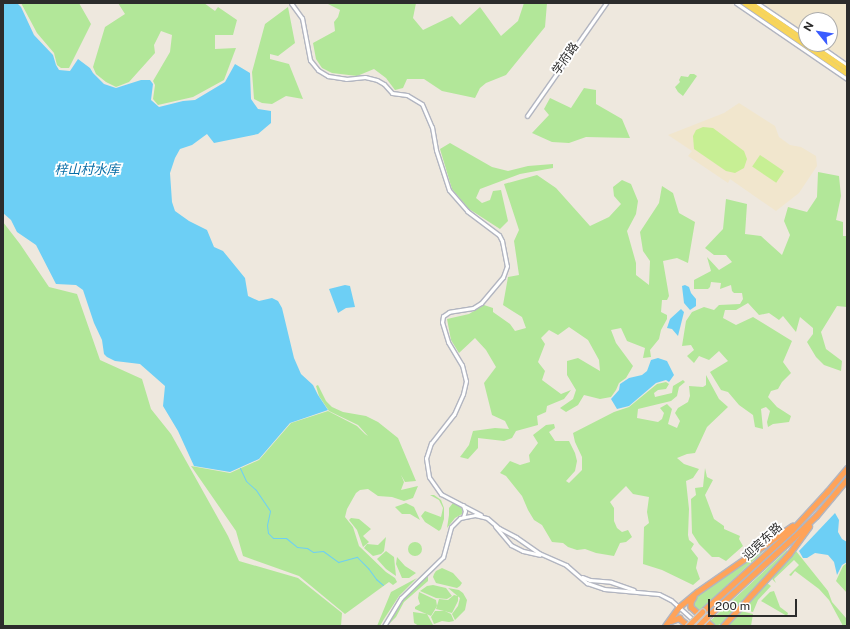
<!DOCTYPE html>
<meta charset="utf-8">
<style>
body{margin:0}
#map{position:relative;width:850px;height:629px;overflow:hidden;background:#eee8de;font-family:"Public Sans","Noto Sans SC",sans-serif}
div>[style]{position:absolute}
.education>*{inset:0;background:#f1e6cd}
.green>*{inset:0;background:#b2e799}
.round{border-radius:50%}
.pitch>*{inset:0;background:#c7ef94;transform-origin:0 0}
.water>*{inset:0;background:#6dcff5}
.stream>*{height:1px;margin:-0.5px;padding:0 0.5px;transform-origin:0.5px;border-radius:0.5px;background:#6dcff5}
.roads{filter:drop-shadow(1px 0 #b2b5c0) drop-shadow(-1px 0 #b2b5c0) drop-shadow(0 1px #b2b5c0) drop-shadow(0 -1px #b2b5c0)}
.minor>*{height:3px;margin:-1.5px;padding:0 1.5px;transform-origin:1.5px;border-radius:1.5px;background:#fff}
.major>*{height:4px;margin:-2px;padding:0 2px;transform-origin:2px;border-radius:2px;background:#f8d55a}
.highway>*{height:4.5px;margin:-2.25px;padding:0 2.25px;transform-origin:2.25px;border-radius:2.25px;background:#ffa359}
.bridges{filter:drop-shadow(1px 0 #c8c8c8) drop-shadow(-1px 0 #c8c8c8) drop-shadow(0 1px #c8c8c8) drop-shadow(0 -1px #c8c8c8)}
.highway-bridge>*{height:4.5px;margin:-2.25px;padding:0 2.25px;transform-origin:2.25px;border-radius:2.25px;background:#ffa359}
span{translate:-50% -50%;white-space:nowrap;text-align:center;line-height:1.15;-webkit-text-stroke:3.5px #fff;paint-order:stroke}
.street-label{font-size:12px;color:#2c2c2c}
.water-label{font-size:13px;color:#076da6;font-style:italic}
.frame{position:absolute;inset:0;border:4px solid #2c2c2c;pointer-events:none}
.north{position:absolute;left:798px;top:12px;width:40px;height:40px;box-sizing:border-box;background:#fff;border:1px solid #ababab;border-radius:50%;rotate:300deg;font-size:11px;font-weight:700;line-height:16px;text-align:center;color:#2c2c2c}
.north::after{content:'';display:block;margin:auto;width:14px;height:18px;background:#3b5dff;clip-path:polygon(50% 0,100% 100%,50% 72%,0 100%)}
.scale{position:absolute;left:708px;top:599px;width:89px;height:18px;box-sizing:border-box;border:2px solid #2c2c2c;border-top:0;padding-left:5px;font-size:12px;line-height:14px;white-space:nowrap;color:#2c2c2c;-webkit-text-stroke:3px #fff;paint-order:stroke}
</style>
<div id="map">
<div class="education">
<div style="clip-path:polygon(762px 3px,847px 3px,847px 61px,822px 44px,830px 44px,830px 20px,806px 20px,806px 33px)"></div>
<div style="clip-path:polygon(739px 103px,775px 126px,779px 137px,790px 145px,801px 147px,816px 156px,817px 166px,799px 193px,776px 211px,730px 179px,728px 183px,688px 156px,692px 151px,668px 135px,724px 113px)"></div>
</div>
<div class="green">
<div style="clip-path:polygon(21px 3px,79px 3px,91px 24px,69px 68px,61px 68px,57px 65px,54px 53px,37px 33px)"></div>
<div style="clip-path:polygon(118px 3px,204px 3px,215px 11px,218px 7px,237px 20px,233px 35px,215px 35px,215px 49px,236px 48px,224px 80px,193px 97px,158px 105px,153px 99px,155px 85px,153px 81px,170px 52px,172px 35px,161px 31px,154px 45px,155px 53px,129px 82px,116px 87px,106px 82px,96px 74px,93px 67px,105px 27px,125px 14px)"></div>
<div style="clip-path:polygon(326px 3px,416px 3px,413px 18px,423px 30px,452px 16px,460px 25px,480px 7px,501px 36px,518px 21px,524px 3px,547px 3px,545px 27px,506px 75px,486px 83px,480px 88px,475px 98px,442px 91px,424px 79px,407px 79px,403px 88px,395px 90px,386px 78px,374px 69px,357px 76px,332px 73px,322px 68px,316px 59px,313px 43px,335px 31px,334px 22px,338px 17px,340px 10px)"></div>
<div style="clip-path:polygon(288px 7px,295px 43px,278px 56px,270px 54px,270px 59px,289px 64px,303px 99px,286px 96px,272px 104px,262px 103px,254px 99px,252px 72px,265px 24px)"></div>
<div style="clip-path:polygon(690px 74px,694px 74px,697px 76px,683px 96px,678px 92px,675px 87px,680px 82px,679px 80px,681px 76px,688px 77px)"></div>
<div style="clip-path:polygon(584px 88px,596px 90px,596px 104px,622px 119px,630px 138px,586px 137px,569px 143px,552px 142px,532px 133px,549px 115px,544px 109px,550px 98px,571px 108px)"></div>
<div style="clip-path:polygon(450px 143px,492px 167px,508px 171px,528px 166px,553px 164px,553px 168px,520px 174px,480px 189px,476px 198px,482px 203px,490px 200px,493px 191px,501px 190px,508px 221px,500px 229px,469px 209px,452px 189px,440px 149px)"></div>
<div style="clip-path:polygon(818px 172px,839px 176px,841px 196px,836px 220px,843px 222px,843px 236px,847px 236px,847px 307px,837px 306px,821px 332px,826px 349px,842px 361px,841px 371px,824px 365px,816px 357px,807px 342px,813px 334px,813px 328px,800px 317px,796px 332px,783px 316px,779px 320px,769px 313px,759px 315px,748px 303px,736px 310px,725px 310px,723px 318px,736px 325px,753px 317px,792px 341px,783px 362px,791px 373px,782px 382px,778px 389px,771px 391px,768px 397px,777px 407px,791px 416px,789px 422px,773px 424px,768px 427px,767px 422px,770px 411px,766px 407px,761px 409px,763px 429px,755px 427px,753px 415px,739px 405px,728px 392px,721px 390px,710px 372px,728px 361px,719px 351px,709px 360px,699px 356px,694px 363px,687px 356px,694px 350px,691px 345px,682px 346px,686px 321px,692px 312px,704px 307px,714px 310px,719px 305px,740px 304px,743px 299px,742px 293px,734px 293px,732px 291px,731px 285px,720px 289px,721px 283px,711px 282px,710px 287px,708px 289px,694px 289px,694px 280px,711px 271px,707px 257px,719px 270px,732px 262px,726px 255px,714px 255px,705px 248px,723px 229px,726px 199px,747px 204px,745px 234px,761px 236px,782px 255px,790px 235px,784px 221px,788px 207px,807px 212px,817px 197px)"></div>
<div style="clip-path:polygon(537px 175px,556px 188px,590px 226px,609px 217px,621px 204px,614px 196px,613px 187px,622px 180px,631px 184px,638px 201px,636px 214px,627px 231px,636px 263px,636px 275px,649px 285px,650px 261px,643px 251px,640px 232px,659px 203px,662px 186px,673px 193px,679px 213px,695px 222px,688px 263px,677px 258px,663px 261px,669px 296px,667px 300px,662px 300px,661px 312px,667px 315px,667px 319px,661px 330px,659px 339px,650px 350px,651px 357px,643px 358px,645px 348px,627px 341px,621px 328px,611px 330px,616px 343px,633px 366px,626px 378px,619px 383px,616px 390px,611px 397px,600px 399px,584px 395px,578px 405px,566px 412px,560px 408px,573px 399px,576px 390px,567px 375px,567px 361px,578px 358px,600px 371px,599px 360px,588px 340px,569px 327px,558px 335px,549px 330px,541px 338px,545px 344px,538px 362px,545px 371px,542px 380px,561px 394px,571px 390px,564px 399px,547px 406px,546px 412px,537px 416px,538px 425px,516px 431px,512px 438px,504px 441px,478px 438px,478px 448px,468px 459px,460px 457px,469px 445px,473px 431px,495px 428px,509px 429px,505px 421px,492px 415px,484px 383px,496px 367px,486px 350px,475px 338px,459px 353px,451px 340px,447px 319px,469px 314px,484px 305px,493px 308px,493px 312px,510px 324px,515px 331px,526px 328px,522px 317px,503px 305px,508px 277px,519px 275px,514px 241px,519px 230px,504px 184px)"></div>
<div style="clip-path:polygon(3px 222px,20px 244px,49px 287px,77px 294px,100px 360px,142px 379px,151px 409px,171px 434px,228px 536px,239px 561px,298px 578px,342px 613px,341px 626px,3px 626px)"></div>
<div style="clip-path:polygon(706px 375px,719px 399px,728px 407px,707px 427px,695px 453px,687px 454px,677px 458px,684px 464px,699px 469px,693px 478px,686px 481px,689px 509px,688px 535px,689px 540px,694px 544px,691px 549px,698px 558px,696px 568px,700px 579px,693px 585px,662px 570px,643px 564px,644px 527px,649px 523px,647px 512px,649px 497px,633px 494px,626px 486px,610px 502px,614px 508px,614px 521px,617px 528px,622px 532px,628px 530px,632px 537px,626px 542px,620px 543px,614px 556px,596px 553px,585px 549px,577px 550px,568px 547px,563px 543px,552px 542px,542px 525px,534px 520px,528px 510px,522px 496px,506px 476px,500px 473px,510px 461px,520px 465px,530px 462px,529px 455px,538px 443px,533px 435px,546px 425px,554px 424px,555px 428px,549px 432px,555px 441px,569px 441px,575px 453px,577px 461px,575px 471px,566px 481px,569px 483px,582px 470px,582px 457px,575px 442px,573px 433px,614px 412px,629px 407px,657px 384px,666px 382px,669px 384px,666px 389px,658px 390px,654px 393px,655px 397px,672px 393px,673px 386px,683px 380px,685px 382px,679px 387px,677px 396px,671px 401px,638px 409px,637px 418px,658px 422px,662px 419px,664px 413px,660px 408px,667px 404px,672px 409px,668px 424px,677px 428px,680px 421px,675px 413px,678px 408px,688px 402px,690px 396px,689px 386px,703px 387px,706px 385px)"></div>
<div style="clip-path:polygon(318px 385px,326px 401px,332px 407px,343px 412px,366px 416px,378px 422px,398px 438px,416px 481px,405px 482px,401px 475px,404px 482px,401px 490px,418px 486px,413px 498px,404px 501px,392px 497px,378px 496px,368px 489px,360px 490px,356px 493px,347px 509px,345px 517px,353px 527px,359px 546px,386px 572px,395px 578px,397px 582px,393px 585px,389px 582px,345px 614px,299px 576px,243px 556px,236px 531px,191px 466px,230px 473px,259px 460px,291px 423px,328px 411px,357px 426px,365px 434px,368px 436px,358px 425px,329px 411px,319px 396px,316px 386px)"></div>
<div style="clip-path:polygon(705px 468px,707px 477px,713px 480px,705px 495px,714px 519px,724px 526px,724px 529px,740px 536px,739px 539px,743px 546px,726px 561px,719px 557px,712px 557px,699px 544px,692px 533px,691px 499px,696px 495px,695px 488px,703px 487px)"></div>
<div style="clip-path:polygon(430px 495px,434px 495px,441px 500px,444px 508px,444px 519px,441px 529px,439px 531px,425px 522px,421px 516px,425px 511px,441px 517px,443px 508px,439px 500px)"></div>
<div style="clip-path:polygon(406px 503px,414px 507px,420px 520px,410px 514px,402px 514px,395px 507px)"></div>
<div style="clip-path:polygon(453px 503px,460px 506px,462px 509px,462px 514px,455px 518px,447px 528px,449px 515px,449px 508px)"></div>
<div style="clip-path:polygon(351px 518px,359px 519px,371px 529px,363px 536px,369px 542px,363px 547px,357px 530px,349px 520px)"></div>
<div style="clip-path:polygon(386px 537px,384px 551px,381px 554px,373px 556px,364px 548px,367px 544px,378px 545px)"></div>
<div class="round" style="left:408px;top:542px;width:14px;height:14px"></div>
<div style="clip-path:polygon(765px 547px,767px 548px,698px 612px,692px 606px,694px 598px,708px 587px)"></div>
<div style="clip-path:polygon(787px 550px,788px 552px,721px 624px,715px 626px,709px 622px)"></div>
<div style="clip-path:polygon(386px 551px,394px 557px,396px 576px,386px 569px,377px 559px)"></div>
<div style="clip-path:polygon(796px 551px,828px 591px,832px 602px,846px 618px,847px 626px,843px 626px,829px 600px,819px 589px,795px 571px,791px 576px,789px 575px,799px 565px,794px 560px,774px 579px,776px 583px,772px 579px)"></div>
<div style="clip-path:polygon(397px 557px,405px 566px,416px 573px,409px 578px,402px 578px,396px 564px)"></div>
<div style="clip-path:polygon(847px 563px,847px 593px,836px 581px,843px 566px)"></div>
<div style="clip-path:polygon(442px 568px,453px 573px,462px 583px,460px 586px,457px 588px,436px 583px,433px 577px,434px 574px,436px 571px)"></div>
<div style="clip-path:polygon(428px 576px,428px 581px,404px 602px,396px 617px,387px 626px,404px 598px)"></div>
<div style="clip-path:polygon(417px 578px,399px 596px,384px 619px,380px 626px,377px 626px,391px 592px)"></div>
<div style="clip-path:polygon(767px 583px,771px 586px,758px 600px,753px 612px,745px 610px,744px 608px)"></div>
<div style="clip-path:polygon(433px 585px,446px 588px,452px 596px,447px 599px,436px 598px,420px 591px,427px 586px)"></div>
<div style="clip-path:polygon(448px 588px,459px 590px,463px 593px,467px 600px,465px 610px,455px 620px,452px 614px,458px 606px,460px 598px)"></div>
<div style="clip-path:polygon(774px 591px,780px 607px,788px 613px,787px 616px,761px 601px,770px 592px)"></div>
<div style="clip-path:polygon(419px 592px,436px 600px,437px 606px,431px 616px,415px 609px,415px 607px,420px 604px,418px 598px)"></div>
<div style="clip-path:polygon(454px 595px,458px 596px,458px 601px,452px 613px,436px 609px,439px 599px,448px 600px)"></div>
<div style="clip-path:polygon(435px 611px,445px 611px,451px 614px,454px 621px,449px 622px,442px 621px,434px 624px,431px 617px)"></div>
<div style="clip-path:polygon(741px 611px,753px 614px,751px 626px,728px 626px)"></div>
<div style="clip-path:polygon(413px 612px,427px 614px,433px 625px,419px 626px,414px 623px)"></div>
</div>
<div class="pitch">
<div style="clip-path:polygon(703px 127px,713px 128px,744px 151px,747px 159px,744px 168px,735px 173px,726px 171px,694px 149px,693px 136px,696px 130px)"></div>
<div style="left:760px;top:155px;width:29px;height:14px;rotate:34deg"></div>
</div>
<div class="water">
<div style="clip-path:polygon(3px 3px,17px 3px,21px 7px,34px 35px,53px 55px,56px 65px,59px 70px,70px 71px,78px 59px,90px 68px,93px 73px,104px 84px,116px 88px,141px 80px,150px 80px,153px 84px,151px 100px,159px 107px,183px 101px,195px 100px,225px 82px,235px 64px,250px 73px,251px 99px,258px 109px,271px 111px,271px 123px,258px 134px,214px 143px,207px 134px,192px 145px,180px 149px,175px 158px,170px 173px,172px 202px,175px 211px,189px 221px,207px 230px,214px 247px,223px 251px,245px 278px,248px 296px,259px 301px,272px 298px,278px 301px,282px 308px,294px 358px,301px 374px,313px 385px,318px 395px,328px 410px,290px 423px,259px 459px,230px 472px,194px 466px,178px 431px,163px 406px,165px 386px,140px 364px,115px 361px,107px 357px,104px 354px,102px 340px,94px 323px,83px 290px,76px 285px,56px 284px,36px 245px,17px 232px,11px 220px,3px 213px)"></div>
<div style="clip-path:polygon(345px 285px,350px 286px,355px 307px,346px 308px,338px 313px,329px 289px)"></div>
<div style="clip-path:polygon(685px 285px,689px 287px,691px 293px,696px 299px,696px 306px,690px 310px,684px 303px,682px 286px)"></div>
<div style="clip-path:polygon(681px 309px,684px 312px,678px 336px,672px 329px,667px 328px,670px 319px)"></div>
<div style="clip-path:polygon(658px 358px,667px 361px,674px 375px,669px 382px,666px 380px,656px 383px,629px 406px,617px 409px,611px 399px,619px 390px,620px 384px,629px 378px,642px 375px,647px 371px,651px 360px)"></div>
<div style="clip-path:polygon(835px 513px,839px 520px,838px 532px,842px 539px,847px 542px,847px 562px,842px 565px,837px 575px,834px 562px,828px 555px,815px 553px,807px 558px,803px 558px,799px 551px)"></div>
</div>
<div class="stream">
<div style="left:240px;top:468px;width:14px;rotate:65deg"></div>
<div style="left:246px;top:481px;width:13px;rotate:42deg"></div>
<div style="left:256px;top:490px;width:25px;rotate:56deg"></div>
<div style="left:270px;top:511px;width:14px;rotate:102deg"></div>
<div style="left:267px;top:525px;width:8px;rotate:83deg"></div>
<div style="left:268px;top:533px;width:7px;rotate:45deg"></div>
<div style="left:273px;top:538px;width:13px"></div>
<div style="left:286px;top:538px;width:14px;rotate:39deg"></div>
<div style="left:297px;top:547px;width:10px;rotate:6deg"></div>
<div style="left:307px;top:548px;width:7px;rotate:34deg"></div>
<div style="left:313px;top:552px;width:10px;rotate:-6deg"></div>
<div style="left:323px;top:551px;width:19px;rotate:36deg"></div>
<div style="left:338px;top:562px;width:20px;rotate:-15deg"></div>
<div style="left:357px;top:557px;width:16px;rotate:45deg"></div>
<div style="left:368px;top:568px;width:14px;rotate:54deg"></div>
<div style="left:376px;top:579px;width:9px;rotate:41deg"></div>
</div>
<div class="roads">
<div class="minor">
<div style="left:291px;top:3px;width:19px;rotate:54deg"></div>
<div style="left:302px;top:18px;width:43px;rotate:79.2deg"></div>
<div style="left:310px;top:60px;width:13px;rotate:51deg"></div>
<div style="left:318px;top:70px;width:12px;rotate:31deg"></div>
<div style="left:328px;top:76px;width:18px;rotate:9deg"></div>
<div style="left:346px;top:79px;width:19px;rotate:-6deg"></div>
<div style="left:365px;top:77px;width:12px;rotate:14deg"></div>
<div style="left:377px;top:80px;width:8px;rotate:30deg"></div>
<div style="left:384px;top:84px;width:12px;rotate:48deg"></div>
<div style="left:392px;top:93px;width:15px;rotate:8deg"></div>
<div style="left:407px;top:95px;width:17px;rotate:31deg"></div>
<div style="left:422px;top:104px;width:25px;rotate:67deg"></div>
<div style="left:432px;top:127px;width:23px;rotate:80deg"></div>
<div style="left:436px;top:150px;width:42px;rotate:72deg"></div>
<div style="left:449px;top:190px;width:28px;rotate:49deg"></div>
<div style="left:467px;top:211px;width:40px;rotate:37deg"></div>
<div style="left:499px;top:235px;width:7px;rotate:63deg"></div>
<div style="left:502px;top:241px;width:25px;rotate:79deg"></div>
<div style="left:507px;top:266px;width:12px;rotate:110deg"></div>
<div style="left:503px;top:277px;width:34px;rotate:130deg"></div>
<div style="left:481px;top:303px;width:9px;rotate:148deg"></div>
<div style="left:473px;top:308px;width:24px;rotate:171deg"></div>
<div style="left:449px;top:312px;width:7px;rotate:146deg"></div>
<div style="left:443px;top:316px;width:6px;rotate:99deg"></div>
<div style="left:442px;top:322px;width:21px;rotate:73deg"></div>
<div style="left:448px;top:342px;width:27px;rotate:59deg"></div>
<div style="left:462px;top:365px;width:16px;rotate:76deg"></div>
<div style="left:466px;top:381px;width:13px;rotate:103deg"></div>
<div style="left:463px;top:394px;width:22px;rotate:114deg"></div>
<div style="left:454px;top:414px;width:37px;rotate:128deg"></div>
<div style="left:431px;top:443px;width:16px;rotate:108deg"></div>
<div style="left:426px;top:458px;width:19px;rotate:81deg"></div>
<div style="left:429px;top:477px;width:21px;rotate:55deg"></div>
<div style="left:441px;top:494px;width:45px;rotate:27.7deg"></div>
<div style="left:736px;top:3px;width:135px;rotate:34.4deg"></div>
<div style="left:757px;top:3px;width:59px;rotate:34deg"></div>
<div style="left:817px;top:44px;width:37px;rotate:35deg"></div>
<div style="left:527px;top:116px;width:138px;rotate:-55deg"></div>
<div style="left:463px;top:505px;width:6px;rotate:72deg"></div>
<div style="left:465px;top:511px;width:6px;rotate:108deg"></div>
<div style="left:495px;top:526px;width:25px;rotate:50deg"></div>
<div style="left:511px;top:545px;width:13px;rotate:27deg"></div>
<div style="left:523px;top:551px;width:17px;rotate:13deg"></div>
<div style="left:582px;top:577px;width:9px;rotate:21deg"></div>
<div style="left:590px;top:580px;width:21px;rotate:5deg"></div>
<div style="left:611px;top:582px;width:24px;rotate:19deg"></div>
<div style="left:384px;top:626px;width:33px;rotate:-59deg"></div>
<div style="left:401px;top:598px;width:59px;rotate:-44.3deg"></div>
<div style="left:443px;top:557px;width:31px;rotate:-75deg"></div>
<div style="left:451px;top:527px;width:13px;rotate:-45deg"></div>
<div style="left:460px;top:518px;width:15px;rotate:-11deg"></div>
<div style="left:475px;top:515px;width:12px;rotate:14deg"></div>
<div style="left:487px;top:518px;width:16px;rotate:40deg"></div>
<div style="left:499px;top:528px;width:19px;rotate:28deg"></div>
<div style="left:516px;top:537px;width:28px;rotate:35deg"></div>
<div style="left:539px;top:553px;width:30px;rotate:24deg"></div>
<div style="left:566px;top:565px;width:28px;rotate:41deg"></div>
<div style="left:587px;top:583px;width:18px;rotate:19deg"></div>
<div style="left:604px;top:589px;width:55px;rotate:5.2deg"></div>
<div style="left:659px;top:594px;width:13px;rotate:27deg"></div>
<div style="left:671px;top:600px;width:38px;rotate:42deg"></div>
</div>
<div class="major">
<div style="left:744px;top:3px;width:125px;rotate:34.6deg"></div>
<div style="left:751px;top:3px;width:67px;rotate:34.6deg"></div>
<div style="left:810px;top:44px;width:45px;rotate:34deg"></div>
</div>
<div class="highway">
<div style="left:694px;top:597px;width:6px;rotate:121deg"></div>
<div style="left:691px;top:602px;width:5px;rotate:90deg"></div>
<div style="left:691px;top:607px;width:28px;rotate:42deg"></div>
<div style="left:702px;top:612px;width:122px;rotate:-42.3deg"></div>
<div style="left:792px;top:530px;width:52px;rotate:-47.4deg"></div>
<div style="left:827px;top:492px;width:31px;rotate:-50deg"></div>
<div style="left:707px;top:617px;width:117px;rotate:-42.6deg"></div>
<div style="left:793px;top:538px;width:32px;rotate:-44deg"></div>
<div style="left:816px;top:516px;width:48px;rotate:-50deg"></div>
<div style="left:671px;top:621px;width:9px;rotate:-21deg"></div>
<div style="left:679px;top:618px;width:13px;rotate:39deg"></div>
<div style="left:665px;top:626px;width:24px;rotate:-54deg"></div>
<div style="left:679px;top:607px;width:23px;rotate:-40deg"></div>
<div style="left:697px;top:592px;width:116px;rotate:-34.8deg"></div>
<div style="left:723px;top:626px;width:98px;rotate:-47.5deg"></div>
<div style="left:789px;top:554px;width:34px;rotate:-54deg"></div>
</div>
</div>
<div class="bridges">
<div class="highway-bridge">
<div style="left:688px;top:626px;width:20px;rotate:-45deg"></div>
<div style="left:698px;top:626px;width:13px;rotate:-45deg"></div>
</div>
</div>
<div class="street-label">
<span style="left:566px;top:59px;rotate:-55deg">学府路</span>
<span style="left:763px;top:542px;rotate:-43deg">迎宾东路</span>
</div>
<div class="water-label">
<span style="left:87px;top:170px">梓山村水库</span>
</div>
<div class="frame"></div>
<div class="north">N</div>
<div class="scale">200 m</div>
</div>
